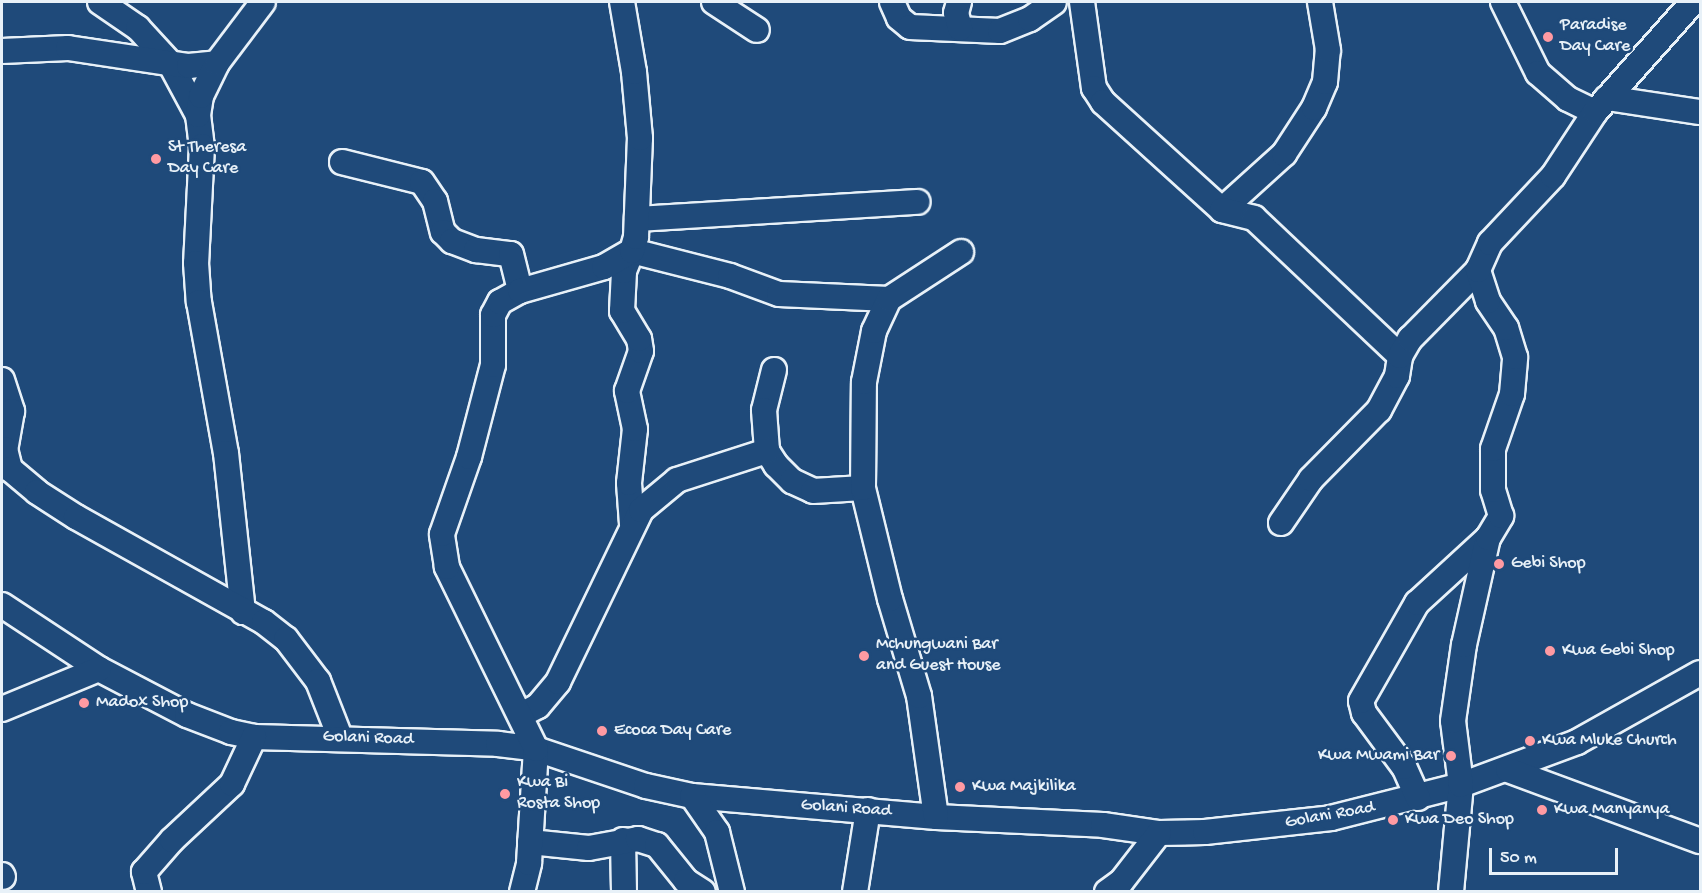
<!DOCTYPE html>
<style>
body{margin:0}
#map{position:relative;width:1702px;height:893px;overflow:hidden;background:#1f4a7a;font-family:"Gochi Hand",sans-serif}
div>[style]{position:absolute}
.roads{filter:drop-shadow(2px 0 #e8f1f8) drop-shadow(-2px 0 #e8f1f8) drop-shadow(0 2px #e8f1f8) drop-shadow(0 -2px #e8f1f8)}
.minor>*{height:24px;margin:-12px;padding:0 12px;transform-origin:12px;border-radius:12px;background:#1f4a7a}
.dots>*{width:16px;height:16px;translate:-50% -50%;box-sizing:border-box;border:3px solid #1f4a7a;border-radius:50%}
span{translate:-50% -50%;white-space:nowrap;text-align:center;line-height:1.15;-webkit-text-stroke:5px #1f4a7a;paint-order:stroke}
.poi-label{font-size:18px;color:#e8f1f8}
.left{translate:0 -50%;text-align:left}
.right{translate:-100% -50%;text-align:right}
.street-label{font-size:18px;color:#e8f1f8}
.frame{position:absolute;inset:0;border:3px solid #e8f1f8;pointer-events:none}
.scale{position:absolute;left:1489px;top:848px;width:129px;height:27px;box-sizing:border-box;border:3px solid #e8f1f8;border-top:0;padding-left:8px;font-size:18px;line-height:21px;white-space:nowrap;color:#e8f1f8;-webkit-text-stroke:4px #1f4a7a;paint-order:stroke}
</style>
<div id="map">
<div class="roads">
<div class="minor">
<div style="left:100px;top:2px;width:46px;rotate:34.4deg"></div>
<div style="left:138px;top:28px;width:47px;rotate:47.6deg"></div>
<div style="left:170px;top:63px;width:59px;rotate:61.7deg"></div>
<div style="left:198px;top:115px;width:31px;rotate:83deg"></div>
<div style="left:202px;top:146px;width:117px;rotate:92.9deg"></div>
<div style="left:196px;top:263px;width:39px;rotate:86deg"></div>
<div style="left:199px;top:302px;width:153px;rotate:79.9deg"></div>
<div style="left:226px;top:453px;width:160px;rotate:83.9deg"></div>
<div style="left:714px;top:2px;width:51px;rotate:33.1deg"></div>
<div style="left:892px;top:2px;width:17px;rotate:66deg"></div>
<div style="left:899px;top:18px;width:14px;rotate:39deg"></div>
<div style="left:910px;top:27px;width:90px;rotate:2.5deg"></div>
<div style="left:1000px;top:31px;width:32px;rotate:-22deg"></div>
<div style="left:1030px;top:19px;width:29px;rotate:-35deg"></div>
<div style="left:959px;top:2px;width:11px;rotate:105deg"></div>
<div style="left:956px;top:13px;width:16px;rotate:75deg"></div>
<div style="left:1082px;top:2px;width:87px;rotate:82.1deg"></div>
<div style="left:1094px;top:88px;width:17px;rotate:57deg"></div>
<div style="left:1103px;top:102px;width:161px;rotate:42.2deg"></div>
<div style="left:1222px;top:210px;width:84px;rotate:-42.1deg"></div>
<div style="left:1284px;top:154px;width:55px;rotate:-56.9deg"></div>
<div style="left:1314px;top:108px;width:28px;rotate:-67deg"></div>
<div style="left:1325px;top:82px;width:32px;rotate:-85deg"></div>
<div style="left:1328px;top:50px;width:49px;rotate:-99.5deg"></div>
<div style="left:1503px;top:2px;width:79px;rotate:63.8deg"></div>
<div style="left:1538px;top:73px;width:40px;rotate:41deg"></div>
<div style="left:1568px;top:99px;width:30px;rotate:26deg"></div>
<div style="left:2px;top:51px;width:66px;rotate:-2.6deg"></div>
<div style="left:68px;top:48px;width:122px;rotate:8.5deg"></div>
<div style="left:189px;top:66px;width:28px;rotate:-6deg"></div>
<div style="left:1607px;top:98px;width:94px;rotate:8.6deg"></div>
<div style="left:198px;top:115px;width:19px;rotate:-81deg"></div>
<div style="left:201px;top:96px;width:37px;rotate:-64deg"></div>
<div style="left:217px;top:63px;width:76px;rotate:-53deg"></div>
<div style="left:342px;top:162px;width:82px;rotate:14deg"></div>
<div style="left:422px;top:182px;width:23px;rotate:56deg"></div>
<div style="left:435px;top:201px;width:32px;rotate:76deg"></div>
<div style="left:443px;top:232px;width:13px;rotate:45deg"></div>
<div style="left:452px;top:241px;width:26px;rotate:21deg"></div>
<div style="left:476px;top:250px;width:35px;rotate:7deg"></div>
<div style="left:511px;top:254px;width:38px;rotate:76deg"></div>
<div style="left:1222px;top:210px;width:33px;rotate:14deg"></div>
<div style="left:1254px;top:218px;width:201px;rotate:43.4deg"></div>
<div style="left:637px;top:219px;width:281px;rotate:-3.5deg"></div>
<div style="left:774px;top:370px;width:41px;rotate:104deg"></div>
<div style="left:764px;top:410px;width:41px;rotate:85.8deg"></div>
<div style="left:767px;top:451px;width:17px;rotate:57deg"></div>
<div style="left:776px;top:465px;width:23px;rotate:45deg"></div>
<div style="left:792px;top:481px;width:23px;rotate:25deg"></div>
<div style="left:813px;top:491px;width:50px;rotate:-3.4deg"></div>
<div style="left:2px;top:380px;width:33px;rotate:72deg"></div>
<div style="left:12px;top:411px;width:39px;rotate:100deg"></div>
<div style="left:5px;top:449px;width:21px;rotate:76deg"></div>
<div style="left:10px;top:469px;width:35px;rotate:40deg"></div>
<div style="left:37px;top:492px;width:46px;rotate:32.7deg"></div>
<div style="left:76px;top:517px;width:215px;rotate:29.2deg"></div>
<div style="left:264px;top:622px;width:28px;rotate:38deg"></div>
<div style="left:286px;top:639px;width:53px;rotate:52.7deg"></div>
<div style="left:318px;top:681px;width:60px;rotate:68.6deg"></div>
<div style="left:1281px;top:523px;width:53px;rotate:-55.7deg"></div>
<div style="left:1311px;top:479px;width:97px;rotate:-45.4deg"></div>
<div style="left:1379px;top:410px;width:38px;rotate:-62deg"></div>
<div style="left:1397px;top:376px;width:20px;rotate:-81deg"></div>
<div style="left:1400px;top:356px;width:20px;rotate:-60deg"></div>
<div style="left:1410px;top:339px;width:97px;rotate:-45.4deg"></div>
<div style="left:632px;top:524px;width:41px;rotate:-94.2deg"></div>
<div style="left:629px;top:483px;width:54px;rotate:-83.7deg"></div>
<div style="left:635px;top:429px;width:39px;rotate:-102deg"></div>
<div style="left:627px;top:391px;width:42px;rotate:-70.7deg"></div>
<div style="left:641px;top:351px;width:12px;rotate:-99deg"></div>
<div style="left:639px;top:339px;width:33px;rotate:-121deg"></div>
<div style="left:622px;top:311px;width:40px;rotate:-87.1deg"></div>
<div style="left:624px;top:271px;width:22px;rotate:-68deg"></div>
<div style="left:632px;top:251px;width:101px;rotate:14.3deg"></div>
<div style="left:730px;top:276px;width:52px;rotate:20.2deg"></div>
<div style="left:779px;top:294px;width:110px;rotate:2.6deg"></div>
<div style="left:2px;top:605px;width:116px;rotate:33.4deg"></div>
<div style="left:99px;top:669px;width:99px;rotate:27.6deg"></div>
<div style="left:187px;top:715px;width:47px;rotate:21.1deg"></div>
<div style="left:231px;top:732px;width:24px;rotate:12deg"></div>
<div style="left:254px;top:737px;width:244px;rotate:1.6deg"></div>
<div style="left:498px;top:744px;width:38px;rotate:7deg"></div>
<div style="left:536px;top:749px;width:116px;rotate:18.6deg"></div>
<div style="left:646px;top:786px;width:47px;rotate:12.3deg"></div>
<div style="left:692px;top:796px;width:245px;rotate:4.9deg"></div>
<div style="left:936px;top:817px;width:167px;rotate:2.7deg"></div>
<div style="left:1103px;top:825px;width:57px;rotate:8.1deg"></div>
<div style="left:1159px;top:833px;width:46px;rotate:-1.2deg"></div>
<div style="left:1205px;top:832px;width:127px;rotate:-6.3deg"></div>
<div style="left:1331px;top:818px;width:134px;rotate:-14.2deg"></div>
<div style="left:1461px;top:785px;width:124px;rotate:-20.3deg"></div>
<div style="left:1577px;top:742px;width:141px;rotate:-29.3deg"></div>
<div style="left:2px;top:709px;width:105px;rotate:-22.4deg"></div>
<div style="left:521px;top:715px;width:19px;rotate:-28deg"></div>
<div style="left:538px;top:706px;width:31px;rotate:-50deg"></div>
<div style="left:558px;top:682px;width:191px;rotate:-64.2deg"></div>
<div style="left:641px;top:510px;width:47px;rotate:-39.8deg"></div>
<div style="left:677px;top:480px;width:95px;rotate:-17.9deg"></div>
<div style="left:1508px;top:770px;width:205px;rotate:20.3deg"></div>
<div style="left:692px;top:796px;width:44px;rotate:55.2deg"></div>
<div style="left:717px;top:832px;width:62px;rotate:76deg"></div>
<div style="left:1418px;top:798px;width:34px;rotate:-114deg"></div>
<div style="left:1404px;top:767px;width:67px;rotate:-126.5deg"></div>
<div style="left:1364px;top:713px;width:12px;rotate:-104deg"></div>
<div style="left:1361px;top:701px;width:113px;rotate:-60.3deg"></div>
<div style="left:1417px;top:603px;width:96px;rotate:-42.5deg"></div>
<div style="left:936px;top:817px;width:122px;rotate:-98deg"></div>
<div style="left:919px;top:696px;width:101px;rotate:-106.6deg"></div>
<div style="left:890px;top:599px;width:114px;rotate:-103.7deg"></div>
<div style="left:863px;top:488px;width:106px;rotate:-89.5deg"></div>
<div style="left:864px;top:382px;width:52px;rotate:-78.9deg"></div>
<div style="left:874px;top:331px;width:35px;rotate:-65deg"></div>
<div style="left:889px;top:299px;width:86px;rotate:-33.1deg"></div>
<div style="left:623px;top:840px;width:52px;rotate:88.9deg"></div>
<div style="left:530px;top:842px;width:59px;rotate:5.8deg"></div>
<div style="left:589px;top:848px;width:50px;rotate:-10.4deg"></div>
<div style="left:638px;top:839px;width:20px;rotate:18deg"></div>
<div style="left:657px;top:845px;width:46px;rotate:51.1deg"></div>
<div style="left:686px;top:881px;width:20px;rotate:33deg"></div>
<div style="left:2px;top:875px;width:2px;rotate:63deg"></div>
<div style="left:149px;top:892px;width:21px;rotate:-104deg"></div>
<div style="left:144px;top:872px;width:43px;rotate:-48.8deg"></div>
<div style="left:172px;top:840px;width:82px;rotate:-43deg"></div>
<div style="left:232px;top:784px;width:52px;rotate:-64.9deg"></div>
<div style="left:522px;top:892px;width:30px;rotate:-76deg"></div>
<div style="left:529px;top:863px;width:114px;rotate:-86.5deg"></div>
<div style="left:536px;top:749px;width:203px;rotate:-116.1deg"></div>
<div style="left:447px;top:567px;width:33px;rotate:-99deg"></div>
<div style="left:442px;top:534px;width:82px;rotate:-70.7deg"></div>
<div style="left:469px;top:457px;width:95px;rotate:-75.4deg"></div>
<div style="left:493px;top:365px;width:50px;rotate:-90deg"></div>
<div style="left:493px;top:315px;width:15px;rotate:-62deg"></div>
<div style="left:500px;top:302px;width:23px;rotate:-29deg"></div>
<div style="left:520px;top:291px;width:87px;rotate:-15.9deg"></div>
<div style="left:604px;top:267px;width:32px;rotate:-30deg"></div>
<div style="left:632px;top:251px;width:15px;rotate:-74deg"></div>
<div style="left:636px;top:237px;width:99px;rotate:-87.7deg"></div>
<div style="left:640px;top:138px;width:66px;rotate:-95.2deg"></div>
<div style="left:634px;top:72px;width:71px;rotate:-99.7deg"></div>
<div style="left:855px;top:892px;width:83px;rotate:-81deg"></div>
<div style="left:1107px;top:892px;width:17px;rotate:-36deg"></div>
<div style="left:1121px;top:882px;width:62px;rotate:-52.2deg"></div>
<div style="left:1451px;top:892px;width:107px;rotate:-84.7deg"></div>
<div style="left:1461px;top:785px;width:64px;rotate:-97.1deg"></div>
<div style="left:1453px;top:721px;width:77px;rotate:-81.8deg"></div>
<div style="left:1464px;top:645px;width:110px;rotate:-77.4deg"></div>
<div style="left:1488px;top:538px;width:26px;rotate:-59deg"></div>
<div style="left:1501px;top:516px;width:27px;rotate:-107deg"></div>
<div style="left:1493px;top:490px;width:41px;rotate:-90deg"></div>
<div style="left:1493px;top:449px;width:58px;rotate:-70.9deg"></div>
<div style="left:1512px;top:394px;width:37px;rotate:-85deg"></div>
<div style="left:1515px;top:357px;width:30px;rotate:-107deg"></div>
<div style="left:1506px;top:328px;width:32px;rotate:-124deg"></div>
<div style="left:1488px;top:301px;width:33px;rotate:-108deg"></div>
<div style="left:1478px;top:270px;width:30px;rotate:-66deg"></div>
<div style="left:1490px;top:243px;width:92px;rotate:-46.8deg"></div>
<div style="left:1553px;top:176px;width:77px;rotate:-56.7deg"></div>
<div style="left:1595px;top:112px;width:147px;rotate:-48.3deg"></div>
</div>
</div>
<div class="dots">
<div style="left:1548px;top:37px;background:#ff9aa2"></div>
<div style="left:156px;top:159px;background:#ff9aa2"></div>
<div style="left:1499px;top:564px;background:#ff9aa2"></div>
<div style="left:1550px;top:651px;background:#ff9aa2"></div>
<div style="left:864px;top:656px;background:#ff9aa2"></div>
<div style="left:84px;top:703px;background:#ff9aa2"></div>
<div style="left:602px;top:731px;background:#ff9aa2"></div>
<div style="left:1530px;top:741px;background:#ff9aa2"></div>
<div style="left:1451px;top:756px;background:#ff9aa2"></div>
<div style="left:960px;top:787px;background:#ff9aa2"></div>
<div style="left:505px;top:794px;background:#ff9aa2"></div>
<div style="left:1542px;top:810px;background:#ff9aa2"></div>
<div style="left:1393px;top:820px;background:#ff9aa2"></div>
</div>
<div class="poi-label">
<span class="left" style="left:1560px;top:37px">Paradise<br>Day Care</span>
<span class="left" style="left:168px;top:159px">St Theresa<br>Day Care</span>
<span class="left" style="left:1511px;top:564px">Gebi Shop</span>
<span class="left" style="left:876px;top:656px">Mchungwani Bar<br>and Guest House</span>
<span class="left" style="left:1562px;top:651px">Kwa Gebi Shop</span>
<span class="left" style="left:96px;top:703px">Madox Shop</span>
<span class="left" style="left:614px;top:731px">Ecoca Day Care</span>
<span class="left" style="left:1542px;top:741px">Kwa Mluke Church</span>
<span class="right" style="left:1439px;top:756px">Kwa Mwami Bar</span>
<span class="left" style="left:517px;top:794px">Kwa Bi<br>Rosta Shop</span>
<span class="left" style="left:972px;top:787px">Kwa Majkilika</span>
<span class="left" style="left:1554px;top:810px">Kwa Manyanya</span>
<span class="left" style="left:1405px;top:820px">Kwa Deo Shop</span>
</div>
<div class="street-label">
<span style="left:368px;top:739px;rotate:2deg">Golani Road</span>
<span style="left:846px;top:809px;rotate:4deg">Golani Road</span>
<span style="left:1330px;top:816px;rotate:-10deg">Golani Road</span>
</div>
<div class="frame"></div>
<div class="scale">50 m</div>
</div>
